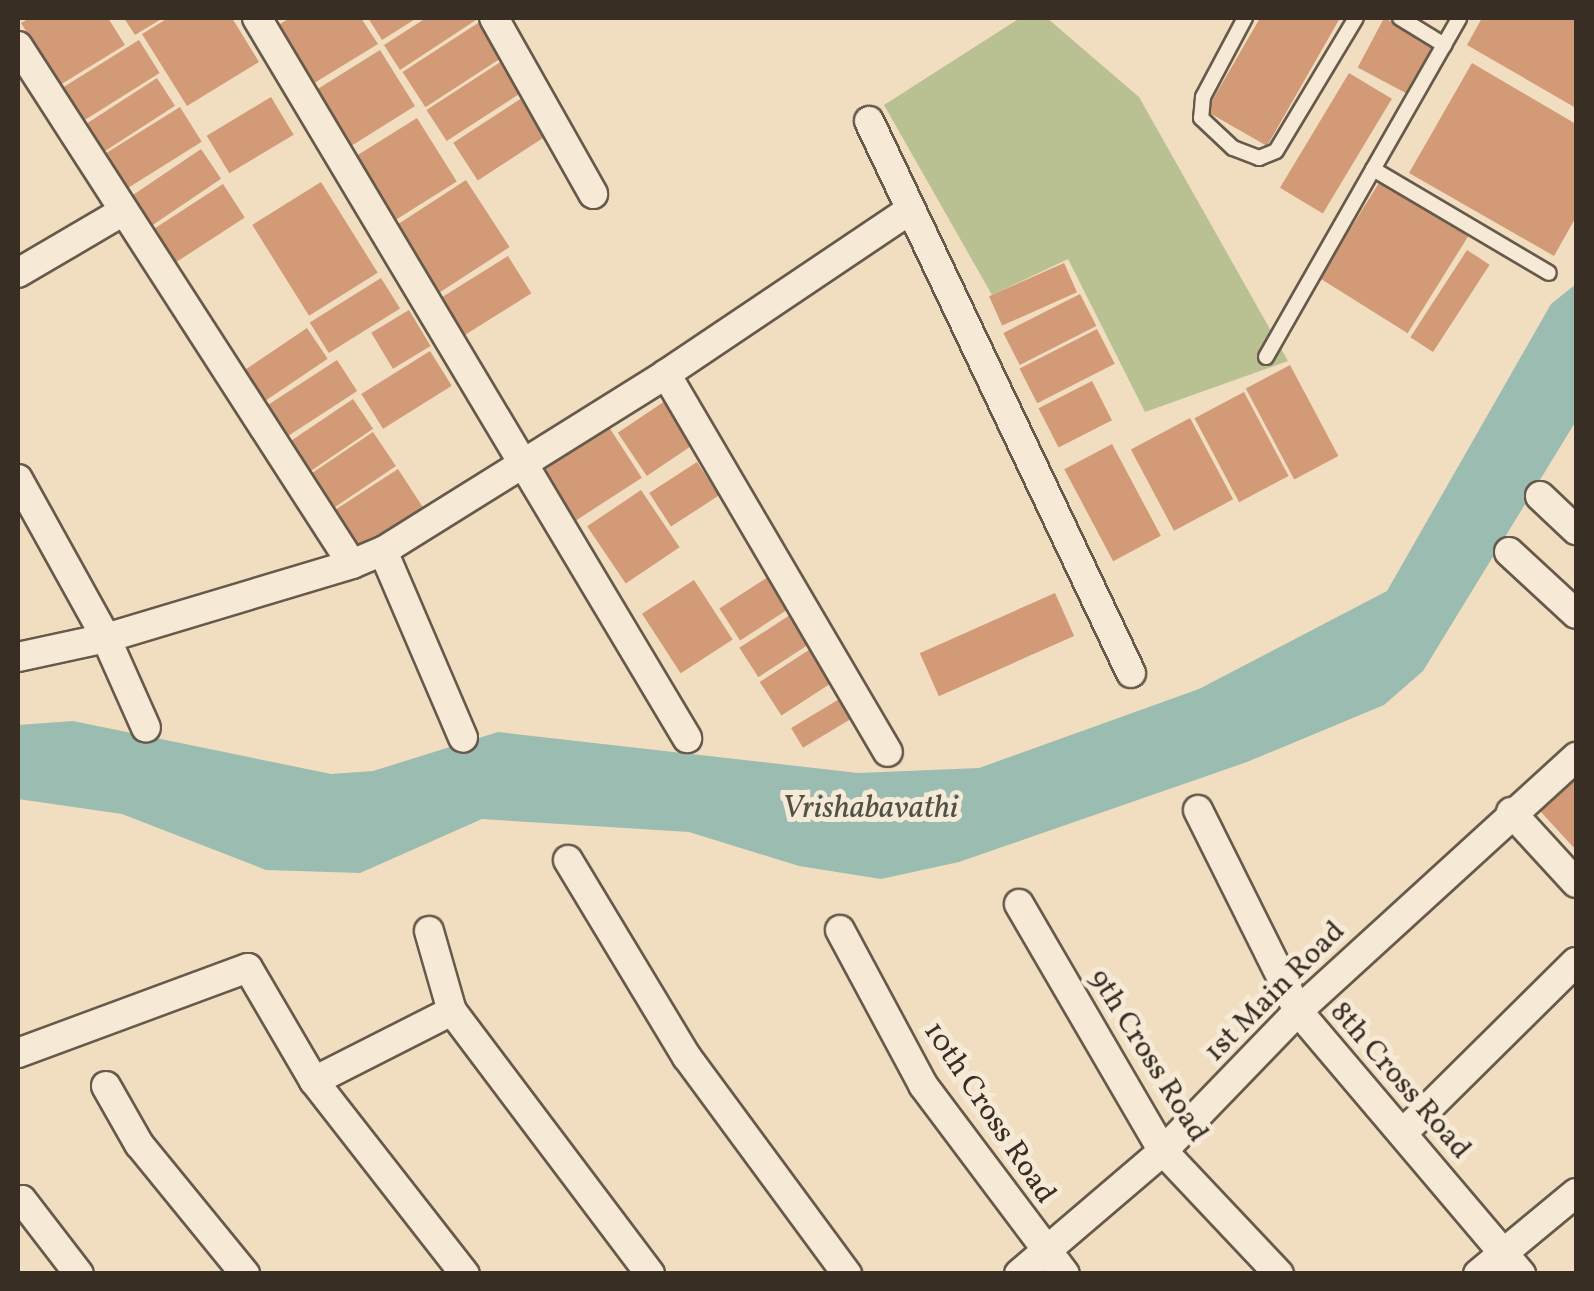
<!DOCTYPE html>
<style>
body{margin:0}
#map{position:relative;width:1594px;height:1291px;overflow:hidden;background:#f1dec1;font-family:Vollkorn,serif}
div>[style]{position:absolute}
.green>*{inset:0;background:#b9c193}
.water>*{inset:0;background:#9bbcb0}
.building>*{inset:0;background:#d29a76;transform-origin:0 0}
.roads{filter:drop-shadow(2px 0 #665a4b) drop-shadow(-2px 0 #665a4b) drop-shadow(0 2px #665a4b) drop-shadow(0 -2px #665a4b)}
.lane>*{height:14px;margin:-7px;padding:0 7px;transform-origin:7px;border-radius:7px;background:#f6ead7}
.street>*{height:28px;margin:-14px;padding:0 14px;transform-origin:14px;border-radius:14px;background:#f6ead7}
span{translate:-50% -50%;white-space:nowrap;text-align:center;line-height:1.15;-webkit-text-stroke:10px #f6ead7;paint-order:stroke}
.street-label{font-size:30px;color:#382e24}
.water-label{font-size:32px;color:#515247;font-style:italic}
.frame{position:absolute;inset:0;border:20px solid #382e24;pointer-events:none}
</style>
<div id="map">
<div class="green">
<div style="clip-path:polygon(1020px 18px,1047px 18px,1139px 97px,1288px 361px,1145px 412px,1068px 259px,992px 295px,884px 105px)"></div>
</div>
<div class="water">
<div style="clip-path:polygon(1576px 284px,1576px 421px,1423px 671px,1384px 705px,1247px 762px,959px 862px,881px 879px,799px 866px,689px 832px,482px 819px,360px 873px,266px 870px,122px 814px,18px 799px,18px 725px,73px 721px,331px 774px,373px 771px,498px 732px,858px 773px,979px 768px,1199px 689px,1387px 591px,1551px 304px)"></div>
</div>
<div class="building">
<div style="clip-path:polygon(30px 18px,108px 18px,125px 45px,60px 85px,21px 23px)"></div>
<div style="clip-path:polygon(124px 18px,163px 18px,135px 35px)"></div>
<div style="clip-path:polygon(168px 18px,232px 18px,259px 62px,187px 106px,142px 34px)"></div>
<div style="clip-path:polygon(290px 18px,361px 18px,378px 44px,311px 85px,275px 27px)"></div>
<div style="clip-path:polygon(368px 18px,417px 18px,382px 40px)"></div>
<div style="clip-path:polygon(426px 18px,476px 20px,400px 70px,384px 45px)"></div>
<div style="clip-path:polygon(1260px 18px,1340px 18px,1267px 146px,1206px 111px)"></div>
<div style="left:1384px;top:18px;width:58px;height:56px;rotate:28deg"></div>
<div style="clip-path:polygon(1482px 18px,1576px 18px,1576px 108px,1467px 45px)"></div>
<div style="left:478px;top:23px;width:42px;height:90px;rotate:57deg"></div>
<div style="left:139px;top:40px;width:39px;height:95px;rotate:58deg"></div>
<div style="left:380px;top:50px;width:66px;height:81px;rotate:58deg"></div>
<div style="left:502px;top:61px;width:37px;height:90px;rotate:57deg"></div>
<div style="clip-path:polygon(1472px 63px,1576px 124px,1576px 217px,1554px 256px,1409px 173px)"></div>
<div style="left:1349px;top:73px;width:50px;height:134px;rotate:31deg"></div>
<div style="left:157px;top:78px;width:33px;height:92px;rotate:57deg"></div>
<div style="left:271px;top:97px;width:44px;height:75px;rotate:59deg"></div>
<div style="left:522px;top:98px;width:45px;height:82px;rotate:57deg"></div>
<div style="left:180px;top:107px;width:41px;height:96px;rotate:58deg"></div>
<div style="left:417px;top:118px;width:75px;height:77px;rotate:58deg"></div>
<div style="left:201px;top:149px;width:36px;height:91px;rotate:56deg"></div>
<div style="left:1382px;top:178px;width:104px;height:118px;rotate:32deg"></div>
<div style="left:466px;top:180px;width:80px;height:89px;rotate:57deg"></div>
<div style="left:321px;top:182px;width:107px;height:81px;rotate:58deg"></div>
<div style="left:223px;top:184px;width:40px;height:95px;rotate:57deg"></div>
<div style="left:1467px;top:250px;width:27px;height:104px;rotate:33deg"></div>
<div style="left:508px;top:256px;width:44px;height:86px;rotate:58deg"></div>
<div style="left:1064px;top:263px;width:32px;height:82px;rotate:66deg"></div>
<div style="left:381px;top:278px;width:36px;height:84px;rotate:58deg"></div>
<div style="left:1080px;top:294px;width:36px;height:86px;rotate:63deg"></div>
<div style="left:409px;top:310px;width:42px;height:44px;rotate:59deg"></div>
<div style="left:307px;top:328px;width:37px;height:85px;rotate:56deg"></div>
<div style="left:1097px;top:329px;width:39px;height:87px;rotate:63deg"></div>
<div style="left:430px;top:351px;width:41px;height:81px;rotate:58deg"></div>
<div style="left:337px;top:360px;width:37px;height:93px;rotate:57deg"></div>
<div style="left:1290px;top:365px;width:103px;height:50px;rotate:62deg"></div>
<div style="left:1092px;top:381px;width:44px;height:60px;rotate:63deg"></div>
<div style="left:1244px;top:392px;width:95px;height:56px;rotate:62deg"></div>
<div style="left:353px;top:399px;width:36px;height:85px;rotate:56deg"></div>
<div style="left:665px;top:401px;width:52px;height:57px;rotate:56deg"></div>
<div style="left:1190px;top:418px;width:92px;height:67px;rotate:62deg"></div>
<div style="left:607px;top:424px;width:64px;height:79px;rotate:57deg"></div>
<div style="left:373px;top:432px;width:41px;height:82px;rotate:56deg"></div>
<div style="left:1112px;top:444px;width:104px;height:54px;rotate:62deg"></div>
<div style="left:697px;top:462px;width:40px;height:57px;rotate:57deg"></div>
<div style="left:398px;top:469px;width:46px;height:81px;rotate:57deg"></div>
<div style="left:641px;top:490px;width:69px;height:65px;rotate:56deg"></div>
<div style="left:768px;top:577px;width:38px;height:58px;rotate:57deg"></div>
<div style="left:694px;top:580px;width:71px;height:62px;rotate:57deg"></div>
<div style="left:1055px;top:593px;width:47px;height:148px;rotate:66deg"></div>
<div style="left:793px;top:613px;width:35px;height:64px;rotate:57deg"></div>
<div style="left:815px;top:646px;width:40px;height:66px;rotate:57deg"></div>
<div style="left:846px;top:695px;width:23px;height:64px;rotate:59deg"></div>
<div style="clip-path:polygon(1576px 776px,1576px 850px,1540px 811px)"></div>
</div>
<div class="roads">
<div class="lane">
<div style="left:1245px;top:18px;width:89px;rotate:118deg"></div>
<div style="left:1203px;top:97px;width:21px;rotate:95deg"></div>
<div style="left:1201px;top:118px;width:44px;rotate:43.2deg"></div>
<div style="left:1233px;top:148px;width:28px;rotate:21deg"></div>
<div style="left:1259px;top:158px;width:18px;rotate:-22deg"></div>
<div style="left:1276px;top:151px;width:155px;rotate:-59deg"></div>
<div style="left:1400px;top:18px;width:52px;rotate:31.5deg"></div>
<div style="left:1373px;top:169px;width:204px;rotate:30.6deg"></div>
<div style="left:1266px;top:357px;width:390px;rotate:-60.3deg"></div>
</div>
<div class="street">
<div style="left:257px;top:18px;width:839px;rotate:59.15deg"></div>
<div style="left:494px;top:18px;width:202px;rotate:60.6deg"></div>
<div style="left:18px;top:46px;width:616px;rotate:57.19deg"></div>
<div style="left:352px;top:564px;width:34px;rotate:-23deg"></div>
<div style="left:383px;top:551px;width:334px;rotate:-32deg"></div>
<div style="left:666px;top:374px;width:438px;rotate:59.6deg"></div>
<div style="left:869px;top:121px;width:611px;rotate:64.61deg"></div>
<div style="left:18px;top:273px;width:121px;rotate:-30.4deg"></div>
<div style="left:666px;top:374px;width:294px;rotate:-33.9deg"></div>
<div style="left:18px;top:479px;width:182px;rotate:61deg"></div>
<div style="left:106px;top:638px;width:98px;rotate:66deg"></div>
<div style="left:1540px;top:496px;width:50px;rotate:43.4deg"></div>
<div style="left:383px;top:551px;width:203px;rotate:66.8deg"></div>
<div style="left:1509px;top:552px;width:91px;rotate:42.8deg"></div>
<div style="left:18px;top:657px;width:90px;rotate:-12.2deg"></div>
<div style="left:106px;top:638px;width:257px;rotate:-16.7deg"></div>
<div style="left:1198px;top:810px;width:225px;rotate:63.5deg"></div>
<div style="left:1298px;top:1011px;width:345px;rotate:49.7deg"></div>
<div style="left:1511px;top:812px;width:96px;rotate:47.5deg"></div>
<div style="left:568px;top:860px;width:230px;rotate:58.9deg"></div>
<div style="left:687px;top:1057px;width:270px;rotate:53.6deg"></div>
<div style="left:1019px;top:904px;width:286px;rotate:59.8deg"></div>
<div style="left:1163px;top:1151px;width:169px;rotate:46.7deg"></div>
<div style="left:840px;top:930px;width:176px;rotate:61.8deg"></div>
<div style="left:923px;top:1085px;width:236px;rotate:53.1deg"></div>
<div style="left:429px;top:931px;width:83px;rotate:74deg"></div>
<div style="left:18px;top:1053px;width:245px;rotate:-20.3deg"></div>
<div style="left:248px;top:968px;width:131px;rotate:59.7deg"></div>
<div style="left:314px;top:1081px;width:245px;rotate:52deg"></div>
<div style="left:314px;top:1081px;width:155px;rotate:-26.9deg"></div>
<div style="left:452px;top:1011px;width:329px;rotate:53deg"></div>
<div style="left:106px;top:1086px;width:67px;rotate:60.4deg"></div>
<div style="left:139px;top:1144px;width:168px;rotate:50.8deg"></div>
<div style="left:1403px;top:1133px;width:243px;rotate:-44.7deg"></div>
<div style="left:22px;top:1200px;width:93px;rotate:52.4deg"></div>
<div style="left:1019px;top:1274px;width:189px;rotate:-40.5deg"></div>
<div style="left:1163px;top:1151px;width:194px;rotate:-46deg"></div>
<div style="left:1298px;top:1011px;width:377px;rotate:-42.4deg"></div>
<div style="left:1478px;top:1274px;width:127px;rotate:-39.6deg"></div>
</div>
</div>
<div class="street-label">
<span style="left:1275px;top:992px;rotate:-45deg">1st Main Road</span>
<span style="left:1148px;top:1056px;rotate:58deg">9th Cross Road</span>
<span style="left:1400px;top:1081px;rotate:49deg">8th Cross Road</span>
<span style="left:989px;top:1113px;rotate:56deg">10th Cross Road</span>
</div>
<div class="water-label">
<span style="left:870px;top:809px">Vrishabavathi</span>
</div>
<div class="frame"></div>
</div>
